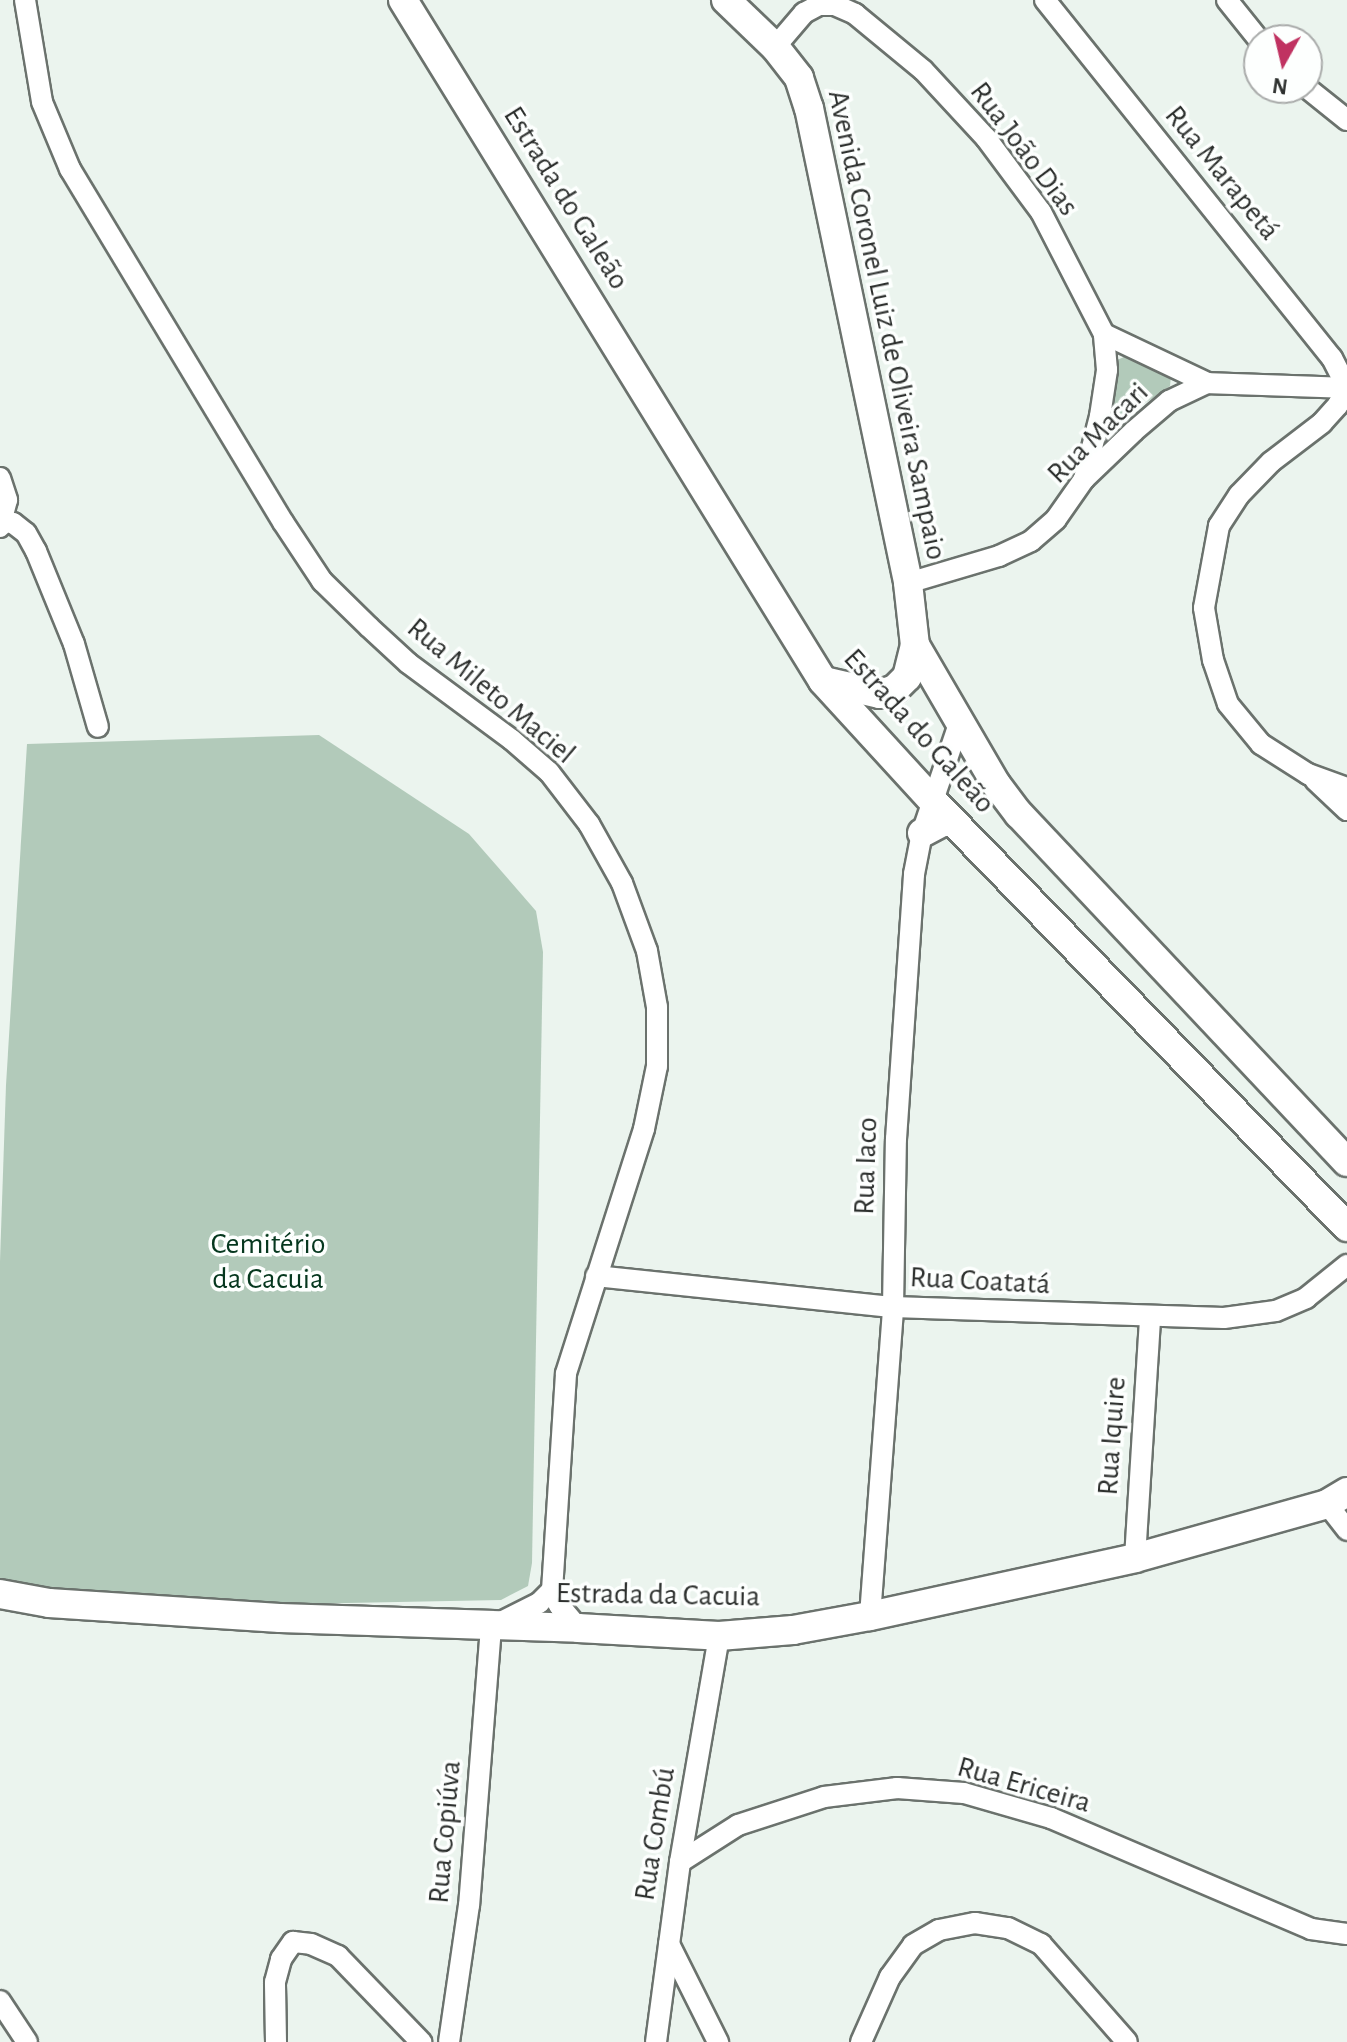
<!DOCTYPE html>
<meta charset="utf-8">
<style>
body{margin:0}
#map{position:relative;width:1347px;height:2042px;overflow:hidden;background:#ebf4ee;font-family:"Alegreya Sans",sans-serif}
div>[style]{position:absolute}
.green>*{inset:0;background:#b2caba}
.roads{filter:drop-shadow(2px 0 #6b726d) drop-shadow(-2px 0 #6b726d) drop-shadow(0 2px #6b726d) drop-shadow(0 -2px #6b726d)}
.street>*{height:20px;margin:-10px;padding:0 10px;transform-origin:10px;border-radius:10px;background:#fff}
.secondary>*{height:28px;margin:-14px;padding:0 14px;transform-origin:14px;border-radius:14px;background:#fff}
span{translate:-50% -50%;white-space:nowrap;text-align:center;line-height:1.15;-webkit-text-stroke:7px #fdfffe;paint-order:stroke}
.street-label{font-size:30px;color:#2d302e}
.park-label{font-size:30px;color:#05371e}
.north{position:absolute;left:1243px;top:24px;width:80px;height:80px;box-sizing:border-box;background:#fdfffe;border:2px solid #aaacab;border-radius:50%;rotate:188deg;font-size:22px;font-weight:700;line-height:32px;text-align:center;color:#2d302e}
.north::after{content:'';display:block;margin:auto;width:28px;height:36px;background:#c03261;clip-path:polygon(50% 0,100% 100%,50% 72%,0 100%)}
</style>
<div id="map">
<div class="green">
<div style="clip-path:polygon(1126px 356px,1171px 375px,1170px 386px,1131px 413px,1104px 444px,1115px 361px)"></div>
<div style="clip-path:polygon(319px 735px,469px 834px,536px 911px,543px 952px,532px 1563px,528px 1586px,501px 1600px,295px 1604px,47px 1598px,0 1583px,0 1261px,6px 1085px,27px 744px)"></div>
</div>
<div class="roads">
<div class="street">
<div style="left:25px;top:0;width:103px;rotate:80.5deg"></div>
<div style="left:42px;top:102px;width:73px;rotate:67.3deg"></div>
<div style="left:70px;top:169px;width:412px;rotate:58.9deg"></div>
<div style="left:283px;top:522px;width:71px;rotate:56.5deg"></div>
<div style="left:322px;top:581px;width:66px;rotate:44.4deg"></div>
<div style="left:369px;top:627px;width:53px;rotate:42.7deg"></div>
<div style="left:408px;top:663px;width:129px;rotate:36.5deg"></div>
<div style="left:512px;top:740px;width:49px;rotate:40.9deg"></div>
<div style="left:549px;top:772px;width:66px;rotate:52.4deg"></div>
<div style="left:589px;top:824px;width:68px;rotate:60.8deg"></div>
<div style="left:622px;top:883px;width:72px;rotate:69.8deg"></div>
<div style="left:647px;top:951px;width:57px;rotate:79.9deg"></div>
<div style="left:657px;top:1007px;width:59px;rotate:90deg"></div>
<div style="left:657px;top:1066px;width:64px;rotate:101.7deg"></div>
<div style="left:644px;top:1129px;width:257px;rotate:107.7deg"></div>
<div style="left:566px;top:1374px;width:216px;rotate:93.7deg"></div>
<div style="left:552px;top:1590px;width:18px;rotate:135deg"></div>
<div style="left:539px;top:1603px;width:54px;rotate:153.4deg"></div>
<div style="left:491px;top:1627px;width:279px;rotate:94.5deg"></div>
<div style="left:469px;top:1905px;width:138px;rotate:98.3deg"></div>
<div style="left:1045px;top:0;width:459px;rotate:51.3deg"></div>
<div style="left:1332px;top:358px;width:34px;rotate:63deg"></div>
<div style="left:1347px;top:388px;width:19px;rotate:118deg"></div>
<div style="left:1338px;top:405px;width:24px;rotate:132deg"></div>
<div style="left:1322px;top:423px;width:64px;rotate:142.6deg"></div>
<div style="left:1271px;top:462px;width:46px;rotate:134.1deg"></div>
<div style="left:1239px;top:495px;width:37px;rotate:123deg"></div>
<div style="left:1219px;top:526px;width:83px;rotate:100.4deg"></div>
<div style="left:1204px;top:608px;width:53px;rotate:80.2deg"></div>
<div style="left:1213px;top:660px;width:46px;rotate:71.2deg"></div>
<div style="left:1228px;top:704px;width:52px;rotate:50.5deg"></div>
<div style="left:1261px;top:744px;width:56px;rotate:32.6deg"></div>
<div style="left:1308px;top:774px;width:41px;rotate:19.7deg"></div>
<div style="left:1227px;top:0;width:51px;rotate:51.3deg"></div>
<div style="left:775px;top:47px;width:45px;rotate:-49.5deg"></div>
<div style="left:804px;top:13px;width:17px;rotate:-28deg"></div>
<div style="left:819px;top:5px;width:16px"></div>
<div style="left:835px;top:5px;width:22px;rotate:24deg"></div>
<div style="left:855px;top:14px;width:88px;rotate:39.5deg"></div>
<div style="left:923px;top:70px;width:93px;rotate:47.2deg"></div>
<div style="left:986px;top:138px;width:92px;rotate:53.4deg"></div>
<div style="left:1041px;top:212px;width:137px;rotate:62.7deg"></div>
<div style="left:1104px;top:334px;width:114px;rotate:25.4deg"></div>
<div style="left:1307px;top:88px;width:51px;rotate:38.7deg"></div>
<div style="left:0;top:478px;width:23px;rotate:72deg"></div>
<div style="left:7px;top:500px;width:28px;rotate:105deg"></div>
<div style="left:1084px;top:479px;width:65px;rotate:-75.7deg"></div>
<div style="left:1100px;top:416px;width:47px;rotate:-81.3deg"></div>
<div style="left:1107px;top:370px;width:36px;rotate:-95deg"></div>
<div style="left:4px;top:522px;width:9px;rotate:6deg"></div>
<div style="left:13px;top:523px;width:16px;rotate:38deg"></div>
<div style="left:26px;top:533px;width:21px;rotate:61deg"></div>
<div style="left:36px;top:551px;width:100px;rotate:67.8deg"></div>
<div style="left:74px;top:644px;width:86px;rotate:73.9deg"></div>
<div style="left:908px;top:583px;width:95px;rotate:-16.5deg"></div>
<div style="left:999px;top:556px;width:35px;rotate:-25deg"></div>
<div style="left:1031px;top:541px;width:33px;rotate:-41deg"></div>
<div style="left:1056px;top:519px;width:49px;rotate:-55deg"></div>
<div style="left:1084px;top:479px;width:69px;rotate:-43.8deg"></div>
<div style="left:1134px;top:431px;width:46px;rotate:-40.6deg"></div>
<div style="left:1169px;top:401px;width:42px;rotate:-25.3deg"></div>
<div style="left:1207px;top:383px;width:140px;rotate:2deg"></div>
<div style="left:1315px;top:780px;width:44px;rotate:43.2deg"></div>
<div style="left:596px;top:1276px;width:299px;rotate:6deg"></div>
<div style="left:893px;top:1307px;width:331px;rotate:1.9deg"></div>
<div style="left:1224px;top:1318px;width:52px;rotate:-7.7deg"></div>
<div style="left:1276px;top:1311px;width:33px;rotate:-23deg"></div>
<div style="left:1306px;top:1298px;width:53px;rotate:-38.8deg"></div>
<div style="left:1327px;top:1504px;width:33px;rotate:52deg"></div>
<div style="left:1135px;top:1558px;width:240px;rotate:-86.4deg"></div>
<div style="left:552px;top:1590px;width:17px;rotate:65deg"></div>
<div style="left:559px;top:1605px;width:30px;rotate:50deg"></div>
<div style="left:870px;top:1616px;width:310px;rotate:-85.7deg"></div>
<div style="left:893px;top:1307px;width:168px;rotate:-89deg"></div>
<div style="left:896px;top:1139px;width:266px;rotate:-86.1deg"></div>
<div style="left:914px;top:874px;width:42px;rotate:-79deg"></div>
<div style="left:922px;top:833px;width:115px;rotate:-71.3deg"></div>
<div style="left:680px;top:1862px;width:69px;rotate:-32.5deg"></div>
<div style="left:738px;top:1825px;width:90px;rotate:-18deg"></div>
<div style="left:824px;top:1797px;width:74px;rotate:-7deg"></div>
<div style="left:897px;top:1788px;width:67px;rotate:4.3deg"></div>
<div style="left:964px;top:1793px;width:91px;rotate:16deg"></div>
<div style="left:1051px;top:1818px;width:283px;rotate:23.1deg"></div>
<div style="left:1311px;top:1929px;width:36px;rotate:8deg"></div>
<div style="left:669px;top:1944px;width:110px;rotate:63.4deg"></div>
<div style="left:0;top:2001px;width:49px;rotate:56.6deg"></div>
<div style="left:276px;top:2042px;width:60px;rotate:-91deg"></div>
<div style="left:275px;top:1982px;width:24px;rotate:-75deg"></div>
<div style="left:281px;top:1959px;width:21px;rotate:-55deg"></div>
<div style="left:293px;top:1942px;width:18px;rotate:6deg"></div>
<div style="left:311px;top:1944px;width:30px;rotate:24deg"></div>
<div style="left:338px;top:1956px;width:120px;rotate:46deg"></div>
<div style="left:656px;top:2042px;width:182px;rotate:-82.4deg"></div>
<div style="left:680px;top:1862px;width:229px;rotate:-80.2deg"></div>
<div style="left:861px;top:2042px;width:71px;rotate:-66deg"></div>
<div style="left:890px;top:1977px;width:39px;rotate:-54deg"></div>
<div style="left:913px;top:1945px;width:30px;rotate:-30deg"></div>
<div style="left:939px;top:1930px;width:37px;rotate:-11deg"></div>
<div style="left:975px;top:1923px;width:33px;rotate:9deg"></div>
<div style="left:1008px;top:1928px;width:37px;rotate:26deg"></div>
<div style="left:1041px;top:1944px;width:130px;rotate:48.7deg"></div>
</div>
<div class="secondary">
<div style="left:403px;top:0;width:800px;rotate:58.34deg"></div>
<div style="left:823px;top:681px;width:163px;rotate:47.5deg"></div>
<div style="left:933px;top:801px;width:594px;rotate:45.82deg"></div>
<div style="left:726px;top:0;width:68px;rotate:43.8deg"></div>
<div style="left:775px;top:47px;width:39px;rotate:52deg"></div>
<div style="left:799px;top:78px;width:32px;rotate:72deg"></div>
<div style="left:809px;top:108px;width:485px;rotate:78.2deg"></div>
<div style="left:908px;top:583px;width:62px;rotate:83.6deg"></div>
<div style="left:915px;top:645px;width:33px;rotate:104deg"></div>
<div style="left:907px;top:677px;width:17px;rotate:135deg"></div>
<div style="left:895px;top:689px;width:16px;rotate:162deg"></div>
<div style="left:880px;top:694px;width:57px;rotate:-166.9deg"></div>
<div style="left:915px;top:645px;width:161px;rotate:59.8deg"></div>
<div style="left:996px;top:784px;width:38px;rotate:53deg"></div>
<div style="left:1019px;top:814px;width:478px;rotate:46.7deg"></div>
<div style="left:922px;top:833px;width:24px;rotate:-28deg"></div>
<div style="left:943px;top:822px;width:10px"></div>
<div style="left:0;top:1594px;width:50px;rotate:10.4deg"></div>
<div style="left:49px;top:1603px;width:231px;rotate:3.7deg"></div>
<div style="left:280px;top:1618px;width:298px;rotate:1.9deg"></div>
<div style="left:578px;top:1628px;width:141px;rotate:3.2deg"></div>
<div style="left:719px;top:1636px;width:74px;rotate:-4.6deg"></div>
<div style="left:793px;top:1630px;width:78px;rotate:-10.3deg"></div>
<div style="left:870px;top:1616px;width:271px;rotate:-12.3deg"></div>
<div style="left:1135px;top:1558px;width:199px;rotate:-15.7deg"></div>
<div style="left:1327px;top:1504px;width:23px;rotate:-31deg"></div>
</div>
</div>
<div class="street-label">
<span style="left:1024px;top:149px;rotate:53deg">Rua João Dias</span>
<span style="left:1222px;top:173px;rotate:51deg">Rua Marapetá</span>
<span style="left:566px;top:198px;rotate:58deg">Estrada do Galeão</span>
<span style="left:887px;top:325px;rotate:78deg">Avenida Coronel Luiz de Oliveira Sampaio</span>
<span style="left:1098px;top:433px;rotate:-45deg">Rua Macari</span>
<span style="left:491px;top:691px;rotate:40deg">Rua Mileto Maciel</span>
<span style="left:919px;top:731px;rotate:48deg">Estrada do Galeão</span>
<span style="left:866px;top:1166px;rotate:-88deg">Rua Iaco</span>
<span style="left:980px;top:1281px;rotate:3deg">Rua Coatatá</span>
<span style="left:1112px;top:1436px;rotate:-86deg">Rua Iquire</span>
<span style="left:658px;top:1595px;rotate:1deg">Estrada da Cacuia</span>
<span style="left:1024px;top:1785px;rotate:16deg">Rua Ericeira</span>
<span style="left:445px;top:1832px;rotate:-85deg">Rua Copiúva</span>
<span style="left:655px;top:1834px;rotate:-81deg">Rua Combú</span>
</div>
<div class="park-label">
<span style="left:268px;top:1261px">Cemitério<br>da Cacuia</span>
</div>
<div class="north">N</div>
</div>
